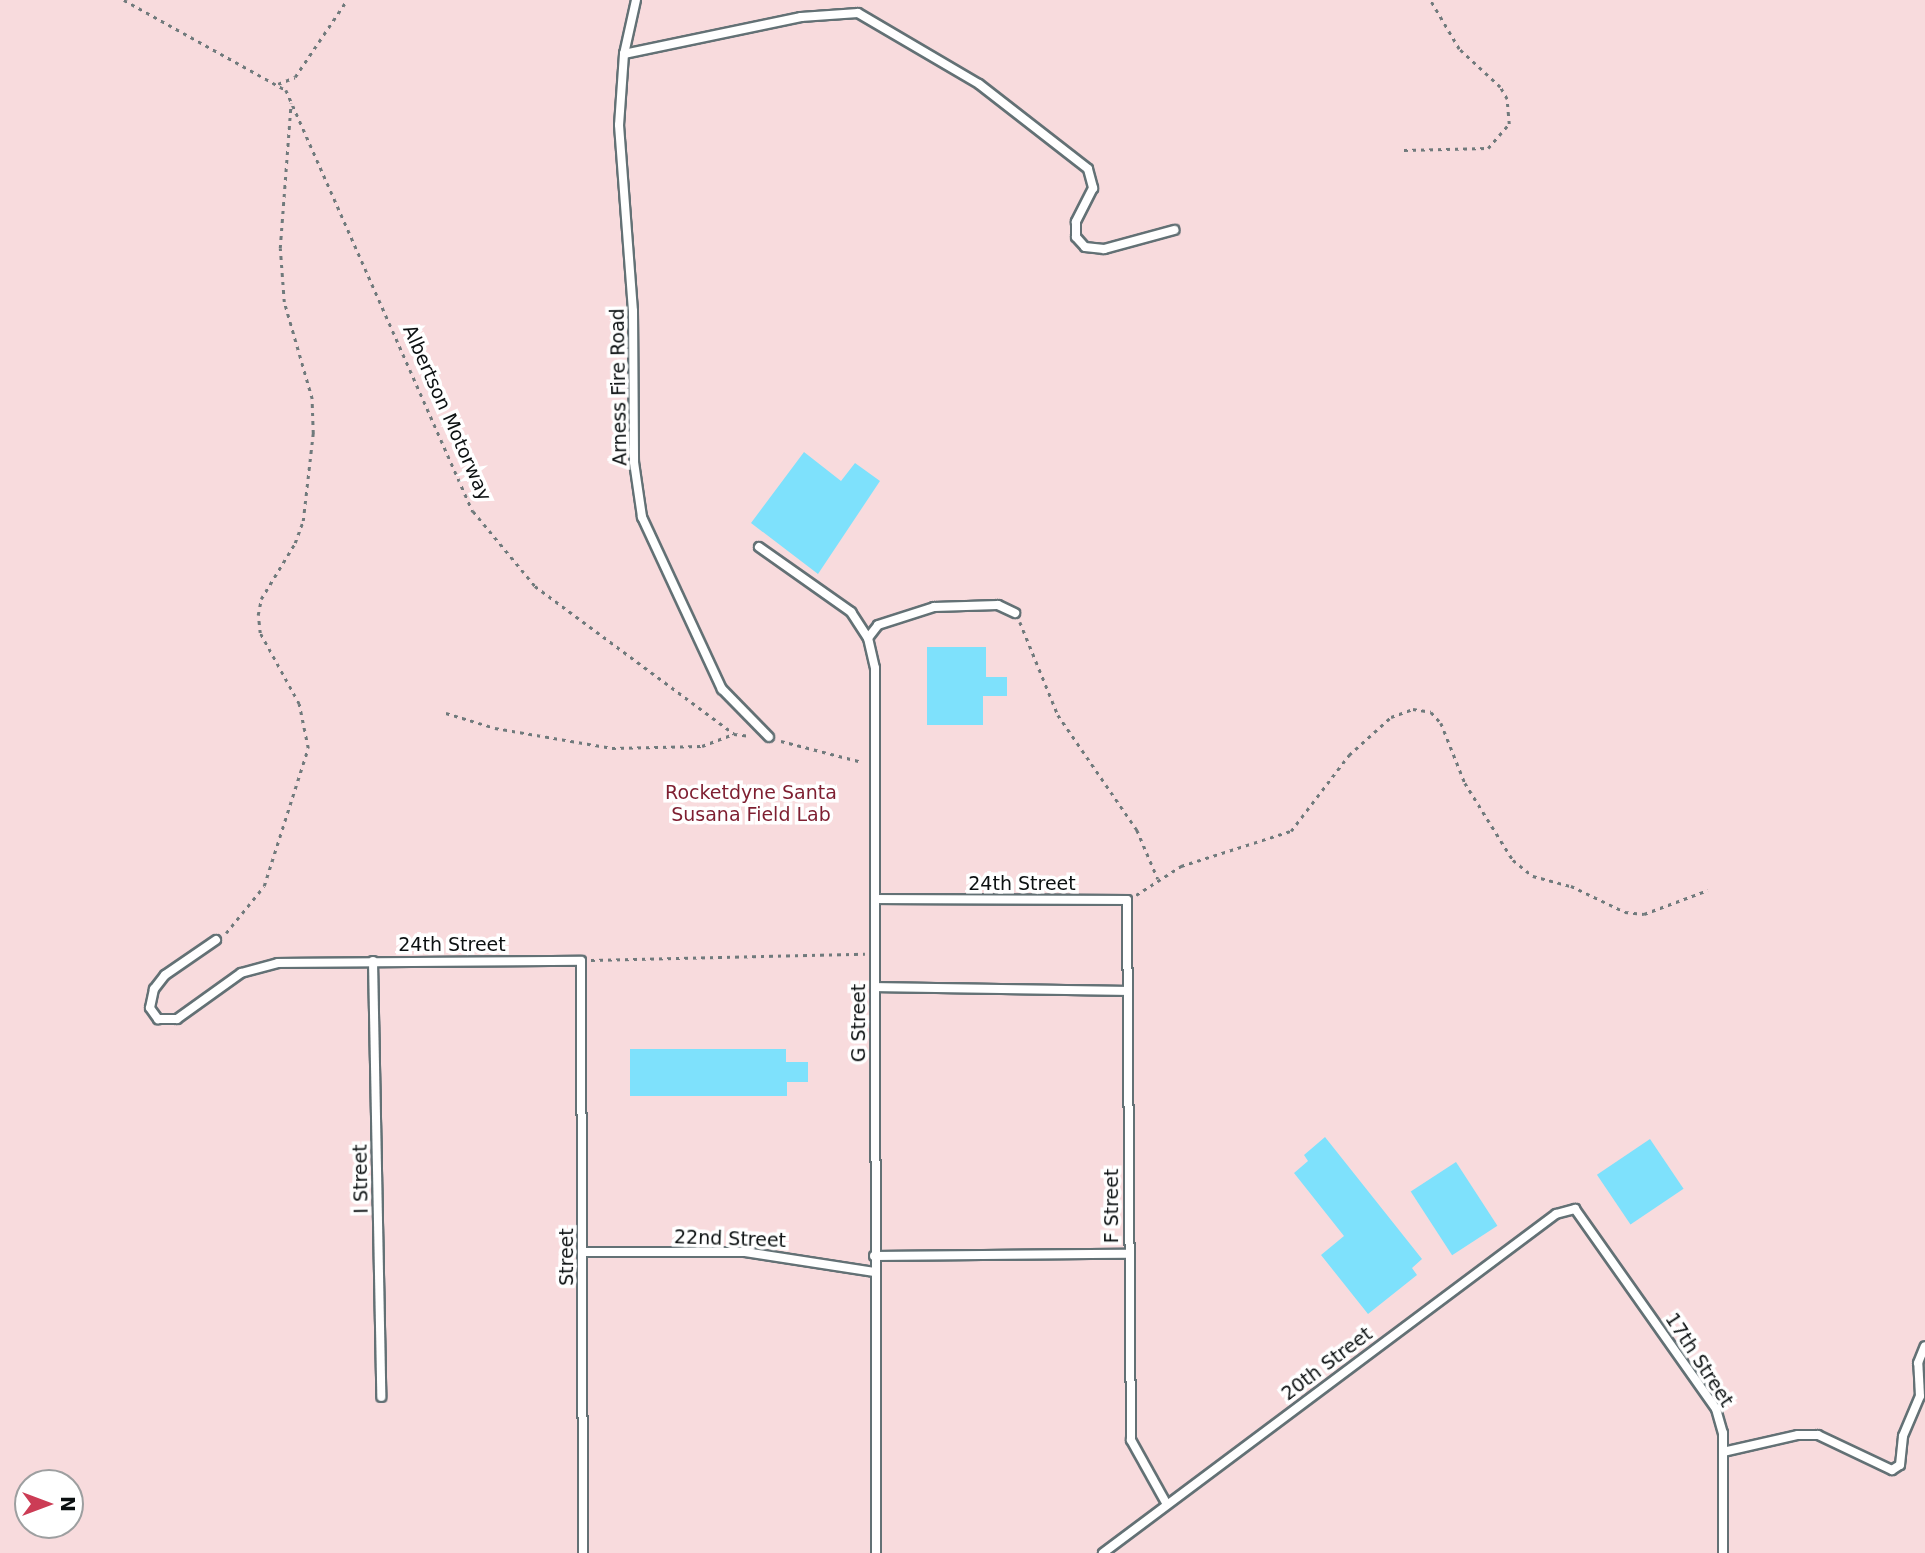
<!DOCTYPE html>
<style>
body{margin:0}
#map{position:relative;width:1925px;height:1553px;overflow:hidden;background:#e4f4f9;font-family:"DejaVu Sans",sans-serif}
div>[style]{position:absolute}
.green>*{inset:0;background:#f8dbdd}
.building>*{inset:0;background:#7ee1fc;transform-origin:0 0}
.path>*{height:2.5px;margin-top:-1.25px;transform-origin:0;background:repeating-linear-gradient(90deg,#707a7c 0 3.5px,transparent 0 8.5px)}
.roads{filter:drop-shadow(2px 0 #637175) drop-shadow(-2px 0 #637175) drop-shadow(0 2px #637175) drop-shadow(0 -2px #637175)}
.service>*{height:8px;margin:-4px;padding:0 4px;transform-origin:4px;border-radius:4px;background:#fff}
span{translate:-50% -50%;white-space:nowrap;text-align:center;line-height:1.15;-webkit-text-stroke:7px #fff;paint-order:stroke}
.street-label{font-size:19px;color:#0b1011}
.park-label{font-size:19px;color:#7e1e30}
.north{position:absolute;left:14px;top:1469px;width:70px;height:70px;box-sizing:border-box;background:#fff;border:2px solid #9d9fa0;border-radius:50%;rotate:90deg;font-size:19px;font-weight:700;line-height:28px;text-align:center;color:#0b1011}
.north::after{content:'';display:block;margin:auto;width:24px;height:32px;background:#cc3c55;clip-path:polygon(50% 0,100% 100%,50% 72%,0 100%)}
</style>
<div id="map">
<div class="green">
<div style="clip-path:polygon(evenodd,0 0,1925px 0,1925px 1553px,0 1553px,0 0,28px 1483px,70px 1483px,70px 1525px,28px 1525px,28px 1483px)"></div>
</div>
<div class="building">
<div style="clip-path:polygon(804px 452px,841px 481px,855px 463px,880px 481px,818px 574px,751px 523px)"></div>
<div style="clip-path:polygon(927px 647px,986px 647px,986px 677px,1007px 677px,1007px 696px,983px 696px,983px 725px,927px 725px)"></div>
<div style="clip-path:polygon(630px 1049px,786px 1049px,786px 1062px,808px 1062px,808px 1082px,787px 1082px,787px 1096px,630px 1096px)"></div>
<div style="clip-path:polygon(1325px 1137px,1422px 1259px,1412px 1268px,1417px 1275px,1368px 1314px,1321px 1255px,1344px 1236px,1294px 1173px,1308px 1161px,1304px 1155px)"></div>
<div style="left:1650px;top:1139px;width:60px;height:64px;rotate:56deg"></div>
<div style="left:1456px;top:1162px;width:76px;height:54px;rotate:57deg"></div>
</div>
<div class="path">
<div style="left:124px;top:0;width:185px;rotate:29.1deg"></div>
<div style="left:286px;top:90px;width:461px;rotate:66.1deg"></div>
<div style="left:473px;top:511px;width:97px;rotate:50.4deg"></div>
<div style="left:535px;top:586px;width:248px;rotate:36.6deg"></div>
<div style="left:734px;top:734px;width:17px;rotate:7deg"></div>
<div style="left:278px;top:84px;width:18px;rotate:-22deg"></div>
<div style="left:295px;top:77px;width:93px;rotate:-56deg"></div>
<div style="left:1404px;top:150px;width:84px;rotate:-1.4deg"></div>
<div style="left:1488px;top:148px;width:32px;rotate:-49deg"></div>
<div style="left:1509px;top:124px;width:25px;rotate:-95deg"></div>
<div style="left:1507px;top:99px;width:14px;rotate:-120deg"></div>
<div style="left:1500px;top:87px;width:56px;rotate:-137.2deg"></div>
<div style="left:1459px;top:49px;width:57px;rotate:-120.6deg"></div>
<div style="left:1020px;top:622px;width:100px;rotate:67.8deg"></div>
<div style="left:1058px;top:715px;width:140px;rotate:55.5deg"></div>
<div style="left:1137px;top:830px;width:53px;rotate:66.8deg"></div>
<div style="left:446px;top:713px;width:51px;rotate:17deg"></div>
<div style="left:495px;top:728px;width:119px;rotate:9.7deg"></div>
<div style="left:612px;top:748px;width:90px;rotate:-1.3deg"></div>
<div style="left:702px;top:746px;width:34px;rotate:-21deg"></div>
<div style="left:781px;top:741px;width:84px;rotate:14.5deg"></div>
<div style="left:1136px;top:895px;width:54px;rotate:-32.8deg"></div>
<div style="left:1181px;top:866px;width:115px;rotate:-17.7deg"></div>
<div style="left:1291px;top:831px;width:96px;rotate:-52.7deg"></div>
<div style="left:1349px;top:755px;width:57px;rotate:-42.1deg"></div>
<div style="left:1391px;top:717px;width:23px;rotate:-20deg"></div>
<div style="left:1413px;top:709px;width:18px;rotate:9deg"></div>
<div style="left:1431px;top:712px;width:15px;rotate:48deg"></div>
<div style="left:1441px;top:723px;width:65px;rotate:68.2deg"></div>
<div style="left:1465px;top:783px;width:91px;rotate:58.1deg"></div>
<div style="left:1513px;top:860px;width:26px;rotate:39deg"></div>
<div style="left:1533px;top:876px;width:39px;rotate:15deg"></div>
<div style="left:1571px;top:886px;width:60px;rotate:25.7deg"></div>
<div style="left:1625px;top:912px;width:19px;rotate:6deg"></div>
<div style="left:1644px;top:914px;width:68px;rotate:-20.6deg"></div>
<div style="left:226px;top:933px;width:60px;rotate:-51deg"></div>
<div style="left:264px;top:886px;width:145px;rotate:-72.3deg"></div>
<div style="left:308px;top:748px;width:45px;rotate:-101.6deg"></div>
<div style="left:299px;top:704px;width:81px;rotate:-118.8deg"></div>
<div style="left:260px;top:633px;width:18px;rotate:-96deg"></div>
<div style="left:258px;top:615px;width:16px;rotate:-79deg"></div>
<div style="left:261px;top:599px;width:66px;rotate:-58.7deg"></div>
<div style="left:295px;top:543px;width:23px;rotate:-70deg"></div>
<div style="left:303px;top:521px;width:89px;rotate:-83.5deg"></div>
<div style="left:313px;top:433px;width:34px;rotate:-92deg"></div>
<div style="left:312px;top:399px;width:101px;rotate:-106.1deg"></div>
<div style="left:284px;top:302px;width:54px;rotate:-94.2deg"></div>
<div style="left:280px;top:248px;width:145px;rotate:-85.7deg"></div>
<div style="left:591px;top:960px;width:274px;rotate:-1.3deg"></div>
</div>
<div class="roads">
<div class="service">
<div style="left:636px;top:0;width:55px;rotate:102.5deg"></div>
<div style="left:624px;top:54px;width:71px;rotate:94deg"></div>
<div style="left:619px;top:125px;width:187px;rotate:85.7deg"></div>
<div style="left:633px;top:311px;width:151px;rotate:89.6deg"></div>
<div style="left:634px;top:462px;width:56px;rotate:81.7deg"></div>
<div style="left:642px;top:517px;width:190px;rotate:65.1deg"></div>
<div style="left:722px;top:689px;width:67px;rotate:45.6deg"></div>
<div style="left:624px;top:54px;width:181px;rotate:-11.8deg"></div>
<div style="left:801px;top:17px;width:57px;rotate:-4deg"></div>
<div style="left:858px;top:13px;width:140px;rotate:30.4deg"></div>
<div style="left:979px;top:84px;width:138px;rotate:37.9deg"></div>
<div style="left:1088px;top:169px;width:20px;rotate:75deg"></div>
<div style="left:1093px;top:188px;width:38px;rotate:117deg"></div>
<div style="left:1076px;top:222px;width:15px;rotate:90deg"></div>
<div style="left:1076px;top:237px;width:13px;rotate:48deg"></div>
<div style="left:1085px;top:247px;width:19px;rotate:6deg"></div>
<div style="left:1104px;top:249px;width:73px;rotate:-15.2deg"></div>
<div style="left:759px;top:547px;width:113px;rotate:35.2deg"></div>
<div style="left:851px;top:612px;width:31px;rotate:57deg"></div>
<div style="left:868px;top:638px;width:31px;rotate:77deg"></div>
<div style="left:875px;top:668px;width:885px;rotate:89.94deg"></div>
<div style="left:868px;top:638px;width:16px;rotate:-52deg"></div>
<div style="left:878px;top:625px;width:59px;rotate:-17.8deg"></div>
<div style="left:934px;top:607px;width:64px;rotate:-1.8deg"></div>
<div style="left:998px;top:605px;width:19px;rotate:25deg"></div>
<div style="left:875px;top:899px;width:252px;rotate:0.2deg"></div>
<div style="left:1127px;top:900px;width:540px;rotate:89.58deg"></div>
<div style="left:1131px;top:1440px;width:72px;rotate:60.9deg"></div>
<div style="left:216px;top:940px;width:62px;rotate:145.5deg"></div>
<div style="left:165px;top:975px;width:18px;rotate:128deg"></div>
<div style="left:154px;top:989px;width:19px;rotate:102deg"></div>
<div style="left:150px;top:1008px;width:14px;rotate:54deg"></div>
<div style="left:158px;top:1019px;width:19px"></div>
<div style="left:177px;top:1019px;width:79px;rotate:-35.7deg"></div>
<div style="left:241px;top:973px;width:38px;rotate:-15deg"></div>
<div style="left:278px;top:963px;width:303px;rotate:-0.4deg"></div>
<div style="left:581px;top:961px;width:592px;rotate:89.81deg"></div>
<div style="left:373px;top:961px;width:436px;rotate:88.9deg"></div>
<div style="left:875px;top:987px;width:252px;rotate:0.9deg"></div>
<div style="left:583px;top:1252px;width:162px"></div>
<div style="left:745px;top:1252px;width:131px;rotate:8.8deg"></div>
<div style="left:874px;top:1256px;width:254px;rotate:-0.5deg"></div>
<div style="left:1723px;top:1452px;width:77px;rotate:-12.8deg"></div>
<div style="left:1798px;top:1435px;width:20px"></div>
<div style="left:1818px;top:1435px;width:82px;rotate:25.3deg"></div>
<div style="left:1892px;top:1470px;width:9px;rotate:-32deg"></div>
<div style="left:1900px;top:1465px;width:29px;rotate:-84deg"></div>
<div style="left:1903px;top:1436px;width:43px;rotate:-67deg"></div>
<div style="left:1920px;top:1396px;width:33px;rotate:-93deg"></div>
<div style="left:1918px;top:1363px;width:18px;rotate:-68deg"></div>
<div style="left:1103px;top:1553px;width:566px;rotate:-36.81deg"></div>
<div style="left:1556px;top:1214px;width:20px;rotate:-15deg"></div>
<div style="left:1575px;top:1209px;width:245px;rotate:54.8deg"></div>
<div style="left:1716px;top:1409px;width:25px;rotate:74deg"></div>
<div style="left:1723px;top:1433px;width:120px;rotate:90deg"></div>
</div>
</div>
<div class="street-label">
<span style="left:619px;top:387px;rotate:-91deg">Arness Fire Road</span>
<span style="left:447px;top:413px;rotate:66deg">Albertson Motorway</span>
<span style="left:1022px;top:884px">24th Street</span>
<span style="left:452px;top:945px">24th Street</span>
<span style="left:859px;top:1023px;rotate:-90deg">G Street</span>
<span style="left:361px;top:1179px;rotate:-91deg">I Street</span>
<span style="left:1112px;top:1206px;rotate:-90deg">F Street</span>
<span style="left:730px;top:1239px;rotate:2deg">22nd Street</span>
<span style="left:567px;top:1257px;rotate:-90deg">Street</span>
<span style="left:1699px;top:1360px;rotate:57deg">17th Street</span>
<span style="left:1327px;top:1364px;rotate:-37deg">20th Street</span>
</div>
<div class="park-label">
<span style="left:751px;top:804px">Rocketdyne Santa<br>Susana Field Lab</span>
</div>
<div class="north">N</div>
</div>
